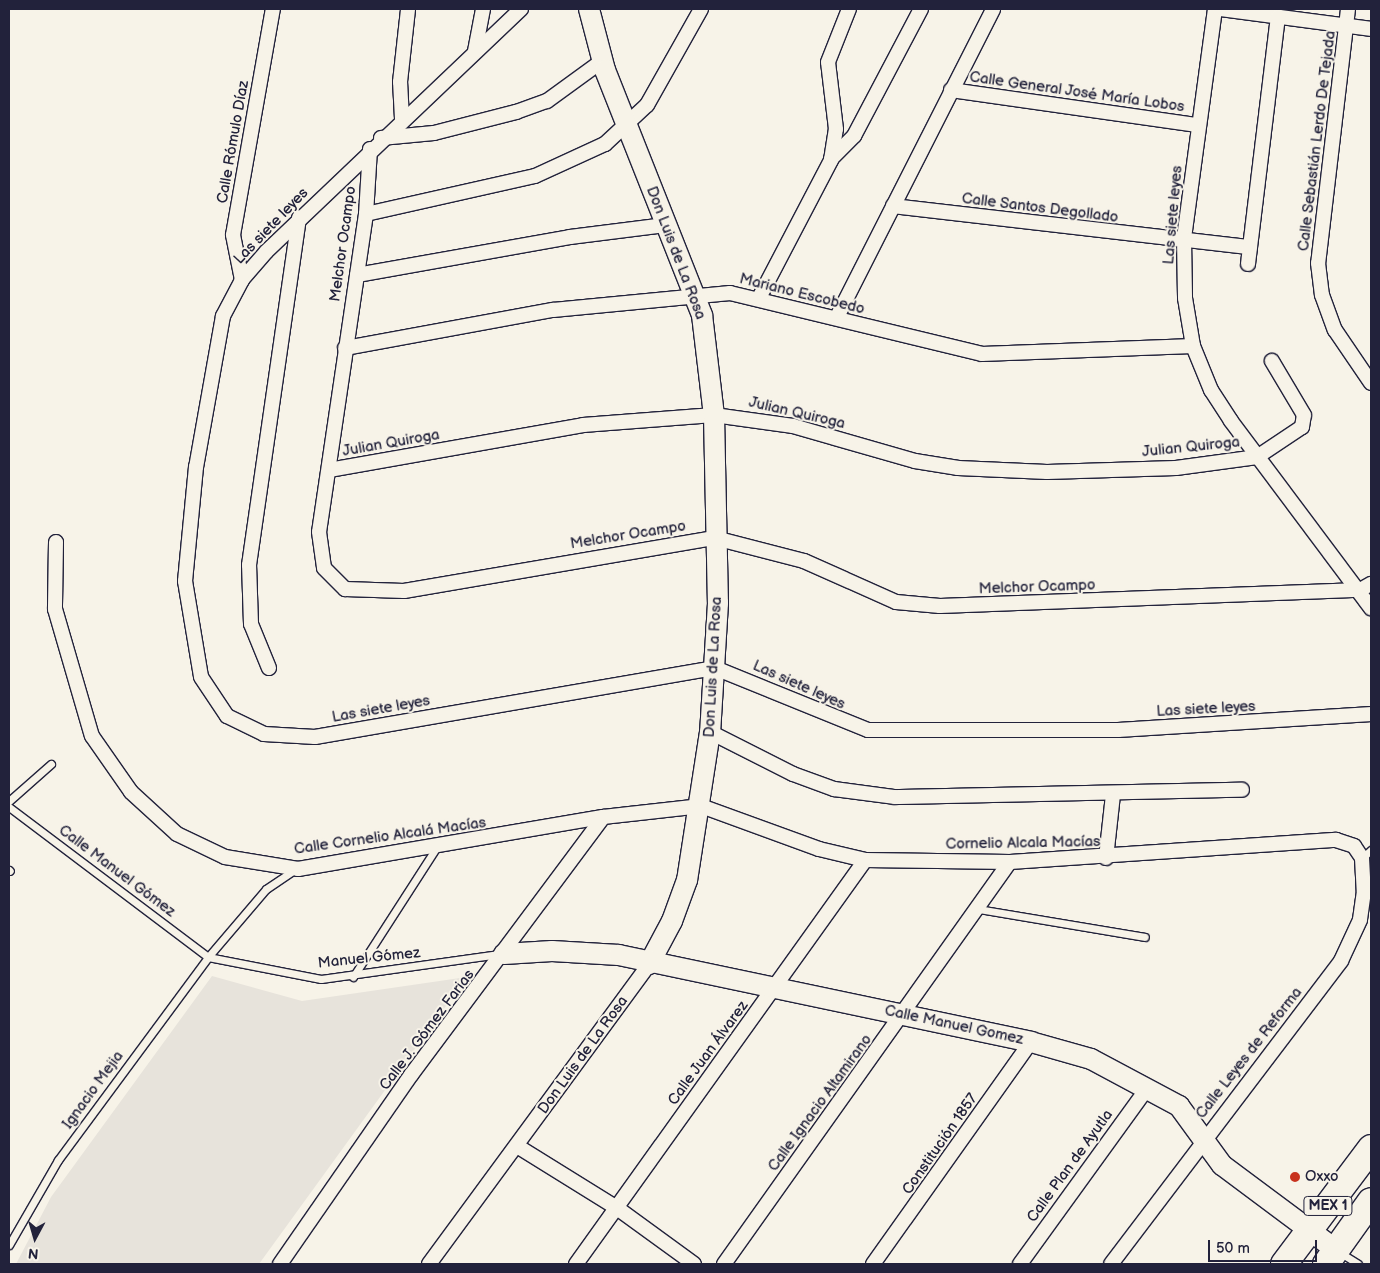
<!DOCTYPE html>
<meta charset="utf-8">
<style>
body{margin:0}
#map{position:relative;width:1380px;height:1273px;overflow:hidden;background:#f7f3e8;font-family:"Balsamiq Sans",sans-serif}
div>[style]{position:absolute}
.built>*{inset:0;background:#e7e3db}
.roads{filter:drop-shadow(1px 0 #22223b) drop-shadow(-1px 0 #22223b) drop-shadow(0 1px #22223b) drop-shadow(0 -1px #22223b)}
.lane>*{height:7px;margin:-3.5px;padding:0 3.5px;transform-origin:3.5px;border-radius:3.5px;background:#f7f3e8}
.street>*{height:14px;margin:-7px;padding:0 7px;transform-origin:7px;border-radius:7px;background:#f7f3e8}
.secondary>*{height:20px;margin:-10px;padding:0 10px;transform-origin:10px;border-radius:10px;background:#f7f3e8}
.highway>*{height:26px;margin:-13px;padding:0 13px;transform-origin:13px;border-radius:13px;background:#f7f3e8}
.dots>*{width:14px;height:14px;translate:-50% -50%;box-sizing:border-box;border:2px solid #f7f3e8;border-radius:50%}
span{translate:-50% -50%;white-space:nowrap;text-align:center;line-height:1.15;-webkit-text-stroke:4px #f7f3e8;paint-order:stroke}
.shield-label span{padding:1px 4px;background:#f7f3e8;border:1px solid;border-radius:4px;-webkit-text-stroke-width:0}
.shield-label{font-size:14px;color:#22223b;font-weight:700}
.street-label{font-size:15px;color:#22223b}
.poi-label{font-size:15px;color:#22223b}
.left{translate:0 -50%;text-align:left}
.frame{position:absolute;inset:0;border:10px solid #22223b;pointer-events:none}
.north{position:absolute;left:10px;top:1213px;width:50px;height:50px;-webkit-text-stroke:4px #f7f3e8;paint-order:stroke;rotate:186deg;font-size:14px;font-weight:700;line-height:20px;text-align:center;color:#22223b}
.north::after{content:'';display:block;margin:auto;width:18px;height:22px;background:#22223b;clip-path:polygon(50% 0,100% 100%,50% 72%,0 100%)}
.scale{position:absolute;left:1208px;top:1240px;width:109px;height:22px;box-sizing:border-box;border:2px solid #22223b;border-top:0;padding-left:6px;font-size:15px;line-height:18px;white-space:nowrap;color:#22223b;-webkit-text-stroke:4px #f7f3e8;paint-order:stroke}
</style>
<div id="map">
<div class="built">
<div style="clip-path:polygon(212px 976px,302px 1001px,467px 977px,259px 1264px,16px 1264px,51px 1197px)"></div>
</div>
<div class="roads">
<div class="lane">
<div style="left:9px;top:801px;width:56px;rotate:-41.4deg"></div>
<div style="left:9px;top:807px;width:249px;rotate:37deg"></div>
<div style="left:208px;top:957px;width:115px;rotate:11deg"></div>
<div style="left:321px;top:979px;width:180px;rotate:-8deg"></div>
<div style="left:1362px;top:858px;width:12px;rotate:-42deg"></div>
<div style="left:9px;top:870px;width:1px;rotate:45deg"></div>
<div style="left:978px;top:909px;width:169px;rotate:9.5deg"></div>
<div style="left:353px;top:977px;width:153px;rotate:-57.2deg"></div>
<div style="left:9px;top:1245px;width:98px;rotate:-60deg"></div>
<div style="left:58px;top:1160px;width:252px;rotate:-53.5deg"></div>
<div style="left:208px;top:957px;width:89px;rotate:-49.5deg"></div>
<div style="left:266px;top:889px;width:32px;rotate:-34deg"></div>
<div style="left:1339px;top:1252px;width:22px;rotate:32deg"></div>
</div>
<div class="street">
<div style="left:521px;top:9px;width:352px;rotate:136.4deg"></div>
<div style="left:266px;top:252px;width:37px;rotate:131deg"></div>
<div style="left:242px;top:280px;width:41px;rotate:117.8deg"></div>
<div style="left:223px;top:316px;width:153px;rotate:100.1deg"></div>
<div style="left:196px;top:467px;width:115px;rotate:95.5deg"></div>
<div style="left:185px;top:581px;width:97px;rotate:80.5deg"></div>
<div style="left:201px;top:677px;width:47px;rotate:56.3deg"></div>
<div style="left:227px;top:716px;width:41px;rotate:25.9deg"></div>
<div style="left:264px;top:734px;width:51px;rotate:3.4deg"></div>
<div style="left:315px;top:737px;width:406px;rotate:-9.8deg"></div>
<div style="left:715px;top:668px;width:165px;rotate:22.1deg"></div>
<div style="left:868px;top:730px;width:250px"></div>
<div style="left:1118px;top:730px;width:254px;rotate:-3.6deg"></div>
<div style="left:1215px;top:9px;width:232px;rotate:97.7deg"></div>
<div style="left:1184px;top:239px;width:59px;rotate:89deg"></div>
<div style="left:1185px;top:298px;width:49px;rotate:80.5deg"></div>
<div style="left:1193px;top:346px;width:48px;rotate:67.8deg"></div>
<div style="left:1211px;top:390px;width:37px;rotate:57deg"></div>
<div style="left:1231px;top:421px;width:234px;rotate:53.2deg"></div>
<div style="left:1220px;top:9px;width:152px;rotate:7.5deg"></div>
<div style="left:1348px;top:9px;width:256px;rotate:96.7deg"></div>
<div style="left:1318px;top:263px;width:32px;rotate:83deg"></div>
<div style="left:1322px;top:295px;width:37px;rotate:70deg"></div>
<div style="left:1335px;top:330px;width:64px;rotate:55.8deg"></div>
<div style="left:475px;top:51px;width:43px;rotate:-79.2deg"></div>
<div style="left:951px;top:90px;width:249px;rotate:8.1deg"></div>
<div style="left:402px;top:119px;width:37px;rotate:-93deg"></div>
<div style="left:400px;top:82px;width:73px;rotate:-83.7deg"></div>
<div style="left:381px;top:138px;width:53px;rotate:-5.4deg"></div>
<div style="left:434px;top:133px;width:85px;rotate:-14.4deg"></div>
<div style="left:516px;top:112px;width:33px;rotate:-20deg"></div>
<div style="left:547px;top:101px;width:68px;rotate:-36deg"></div>
<div style="left:370px;top:149px;width:65px;rotate:93.5deg"></div>
<div style="left:366px;top:214px;width:321px;rotate:98.4deg"></div>
<div style="left:319px;top:532px;width:36px;rotate:82deg"></div>
<div style="left:324px;top:568px;width:30px;rotate:45deg"></div>
<div style="left:345px;top:589px;width:59px;rotate:1.9deg"></div>
<div style="left:404px;top:591px;width:315px;rotate:-9.7deg"></div>
<div style="left:715px;top:538px;width:92px;rotate:14.5deg"></div>
<div style="left:804px;top:561px;width:101px;rotate:24deg"></div>
<div style="left:896px;top:602px;width:44px;rotate:5.2deg"></div>
<div style="left:940px;top:606px;width:420px;rotate:-2.2deg"></div>
<div style="left:1360px;top:590px;width:13px;rotate:-29deg"></div>
<div style="left:831px;top:159px;width:33px;rotate:-45deg"></div>
<div style="left:854px;top:136px;width:144px;rotate:-62.2deg"></div>
<div style="left:893px;top:206px;width:359px;rotate:6.6deg"></div>
<div style="left:366px;top:214px;width:173px;rotate:-12.7deg"></div>
<div style="left:535px;top:176px;width:77px;rotate:-24.6deg"></div>
<div style="left:605px;top:144px;width:57px;rotate:-42.9deg"></div>
<div style="left:647px;top:105px;width:110px;rotate:-60.6deg"></div>
<div style="left:1248px;top:264px;width:249px;rotate:-83.1deg"></div>
<div style="left:357px;top:275px;width:216px;rotate:-10.1deg"></div>
<div style="left:570px;top:237px;width:96px;rotate:-7.2deg"></div>
<div style="left:242px;top:280px;width:46px;rotate:-101.3deg"></div>
<div style="left:233px;top:235px;width:230px;rotate:-80deg"></div>
<div style="left:759px;top:298px;width:156px;rotate:-62.4deg"></div>
<div style="left:831px;top:160px;width:31px;rotate:-81deg"></div>
<div style="left:836px;top:129px;width:67px;rotate:-96.8deg"></div>
<div style="left:828px;top:62px;width:57px;rotate:-68.4deg"></div>
<div style="left:837px;top:317px;width:345px;rotate:-63.1deg"></div>
<div style="left:345px;top:348px;width:211px;rotate:-10.4deg"></div>
<div style="left:553px;top:310px;width:178px;rotate:-5.5deg"></div>
<div style="left:730px;top:293px;width:259px;rotate:13.6deg"></div>
<div style="left:982px;top:354px;width:211px;rotate:-2.2deg"></div>
<div style="left:329px;top:470px;width:258px;rotate:-10deg"></div>
<div style="left:583px;top:425px;width:131px;rotate:-4.4deg"></div>
<div style="left:714px;top:415px;width:80px;rotate:7.9deg"></div>
<div style="left:793px;top:426px;width:127px;rotate:16deg"></div>
<div style="left:915px;top:461px;width:44px;rotate:9.2deg"></div>
<div style="left:958px;top:468px;width:89px;rotate:2.6deg"></div>
<div style="left:1047px;top:472px;width:129px;rotate:-1.8deg"></div>
<div style="left:1176px;top:468px;width:82px;rotate:-7.7deg"></div>
<div style="left:1257px;top:457px;width:54px;rotate:-33.7deg"></div>
<div style="left:1302px;top:427px;width:12px;rotate:-81deg"></div>
<div style="left:1304px;top:415px;width:63px;rotate:-120.7deg"></div>
<div style="left:56px;top:542px;width:67px;rotate:90.9deg"></div>
<div style="left:55px;top:609px;width:132px;rotate:73.8deg"></div>
<div style="left:92px;top:736px;width:68px;rotate:55.1deg"></div>
<div style="left:131px;top:792px;width:62px;rotate:42.4deg"></div>
<div style="left:177px;top:834px;width:53px;rotate:25.6deg"></div>
<div style="left:225px;top:857px;width:74px;rotate:9.3deg"></div>
<div style="left:298px;top:869px;width:309px;rotate:-9.7deg"></div>
<div style="left:603px;top:817px;width:99px;rotate:-6.4deg"></div>
<div style="left:701px;top:806px;width:126px;rotate:20deg"></div>
<div style="left:819px;top:849px;width:47px;rotate:13.4deg"></div>
<div style="left:865px;top:860px;width:145px;rotate:0.8deg"></div>
<div style="left:1010px;top:862px;width:327px;rotate:-3.9deg"></div>
<div style="left:1336px;top:840px;width:19px;rotate:18deg"></div>
<div style="left:1354px;top:846px;width:14px;rotate:56deg"></div>
<div style="left:1362px;top:858px;width:33px;rotate:87deg"></div>
<div style="left:1364px;top:891px;width:29px;rotate:98deg"></div>
<div style="left:1360px;top:920px;width:45px;rotate:114.9deg"></div>
<div style="left:1341px;top:961px;width:380px;rotate:127.2deg"></div>
<div style="left:269px;top:668px;width:48px;rotate:-112.2deg"></div>
<div style="left:251px;top:624px;width:59px;rotate:-91.9deg"></div>
<div style="left:249px;top:565px;width:351px;rotate:-81.8deg"></div>
<div style="left:710px;top:732px;width:93px;rotate:26.8deg"></div>
<div style="left:793px;top:774px;width:44px;rotate:20.1deg"></div>
<div style="left:834px;top:789px;width:62px;rotate:7.5deg"></div>
<div style="left:895px;top:797px;width:347px;rotate:-1.2deg"></div>
<div style="left:1106px;top:858px;width:63px;rotate:-83.7deg"></div>
<div style="left:517px;top:1146px;width:118px;rotate:31.8deg"></div>
<div style="left:617px;top:1208px;width:95px;rotate:36deg"></div>
<div style="left:280px;top:1264px;width:230px;rotate:-55.3deg"></div>
<div style="left:411px;top:1075px;width:322px;rotate:-53.3deg"></div>
<div style="left:429px;top:1264px;width:372px;rotate:-53.7deg"></div>
<div style="left:576px;top:1264px;width:497px;rotate:-54.4deg"></div>
<div style="left:724px;top:1264px;width:493px;rotate:-54.6deg"></div>
<div style="left:873px;top:1264px;width:272px;rotate:-54.6deg"></div>
<div style="left:1020px;top:1264px;width:218px;rotate:-54.1deg"></div>
</div>
<div class="secondary">
<div style="left:589px;top:9px;width:63px;rotate:75.3deg"></div>
<div style="left:605px;top:70px;width:264px;rotate:68.4deg"></div>
<div style="left:702px;top:315px;width:101px;rotate:83.2deg"></div>
<div style="left:714px;top:415px;width:188px;rotate:88.8deg"></div>
<div style="left:718px;top:603px;width:129px;rotate:93.5deg"></div>
<div style="left:710px;top:732px;width:150px;rotate:98.8deg"></div>
<div style="left:687px;top:880px;width:44px;rotate:110.1deg"></div>
<div style="left:672px;top:921px;width:49px;rotate:118.1deg"></div>
<div style="left:504px;top:954px;width:48px;rotate:-3.6deg"></div>
<div style="left:552px;top:951px;width:67px;rotate:3.4deg"></div>
<div style="left:619px;top:955px;width:421px;rotate:11.9deg"></div>
<div style="left:1031px;top:1042px;width:62px;rotate:15.8deg"></div>
<div style="left:1091px;top:1059px;width:100px;rotate:28.1deg"></div>
<div style="left:1179px;top:1106px;width:73px;rotate:53.9deg"></div>
<div style="left:1222px;top:1165px;width:142px;rotate:36.7deg"></div>
</div>
<div class="highway">
<div style="left:1284px;top:1264px;width:145px;rotate:-53.1deg"></div>
<div style="left:1326px;top:1264px;width:77px;rotate:-54.5deg"></div>
</div>
</div>
<div class="dots">
<div style="left:1295px;top:1177px;background:#c8321e"></div>
</div>
<div class="shield-label">
<span style="left:1328px;top:1206px">MEX 1</span>
</div>
<div class="street-label">
<span style="left:1077px;top:92px;rotate:8deg">Calle General José María Lobos</span>
<span style="left:1317px;top:141px;rotate:-83deg">Calle Sebastián Lerdo De Tejada</span>
<span style="left:233px;top:142px;rotate:-80deg">Calle Rómulo Díaz</span>
<span style="left:1040px;top:208px;rotate:7deg">Calle Santos Degollado</span>
<span style="left:1173px;top:215px;rotate:-85deg">Las siete leyes</span>
<span style="left:271px;top:226px;rotate:-46deg">Las siete leyes</span>
<span style="left:343px;top:244px;rotate:-82deg">Melchor Ocampo</span>
<span style="left:676px;top:253px;rotate:69deg">Don Luis de La Rosa</span>
<span style="left:802px;top:294px;rotate:14deg">Mariano Escobedo</span>
<span style="left:797px;top:413px;rotate:13deg">Julian Quiroga</span>
<span style="left:391px;top:443px;rotate:-10deg">Julian Quiroga</span>
<span style="left:1191px;top:447px;rotate:-6deg">Julian Quiroga</span>
<span style="left:628px;top:535px;rotate:-9deg">Melchor Ocampo</span>
<span style="left:1037px;top:587px;rotate:-2deg">Melchor Ocampo</span>
<span style="left:713px;top:667px;rotate:-87deg">Don Luis de La Rosa</span>
<span style="left:799px;top:685px;rotate:24deg">Las siete leyes</span>
<span style="left:381px;top:709px;rotate:-10deg">Las siete leyes</span>
<span style="left:1206px;top:709px;rotate:-3deg">Las siete leyes</span>
<span style="left:390px;top:836px;rotate:-8deg">Calle Cornelio Alcalá Macías</span>
<span style="left:1023px;top:843px;rotate:-1deg">Cornelio Alcala Macías</span>
<span style="left:117px;top:871px;rotate:37deg">Calle Manuel Gómez</span>
<span style="left:369px;top:958px;rotate:-6deg">Manuel Gómez</span>
<span style="left:954px;top:1025px;rotate:12deg">Calle Manuel Gomez</span>
<span style="left:427px;top:1030px;rotate:-53deg">Calle J. Gómez Farias</span>
<span style="left:708px;top:1053px;rotate:-54deg">Calle Juan Álvarez</span>
<span style="left:1249px;top:1053px;rotate:-52deg">Calle Leyes de Reforma</span>
<span style="left:583px;top:1055px;rotate:-54deg">Don Luis de La Rosa</span>
<span style="left:93px;top:1090px;rotate:-54deg">Ignacio Mejia</span>
<span style="left:820px;top:1103px;rotate:-54deg">Calle Ignacio Altamirano</span>
<span style="left:940px;top:1144px;rotate:-55deg">Constitución 1857</span>
<span style="left:1070px;top:1166px;rotate:-54deg">Calle Plan de Ayutla</span>
</div>
<div class="poi-label">
<span class="left" style="left:1305px;top:1177px">Oxxo</span>
</div>
<div class="frame"></div>
<div class="north">N</div>
<div class="scale">50 m</div>
</div>
